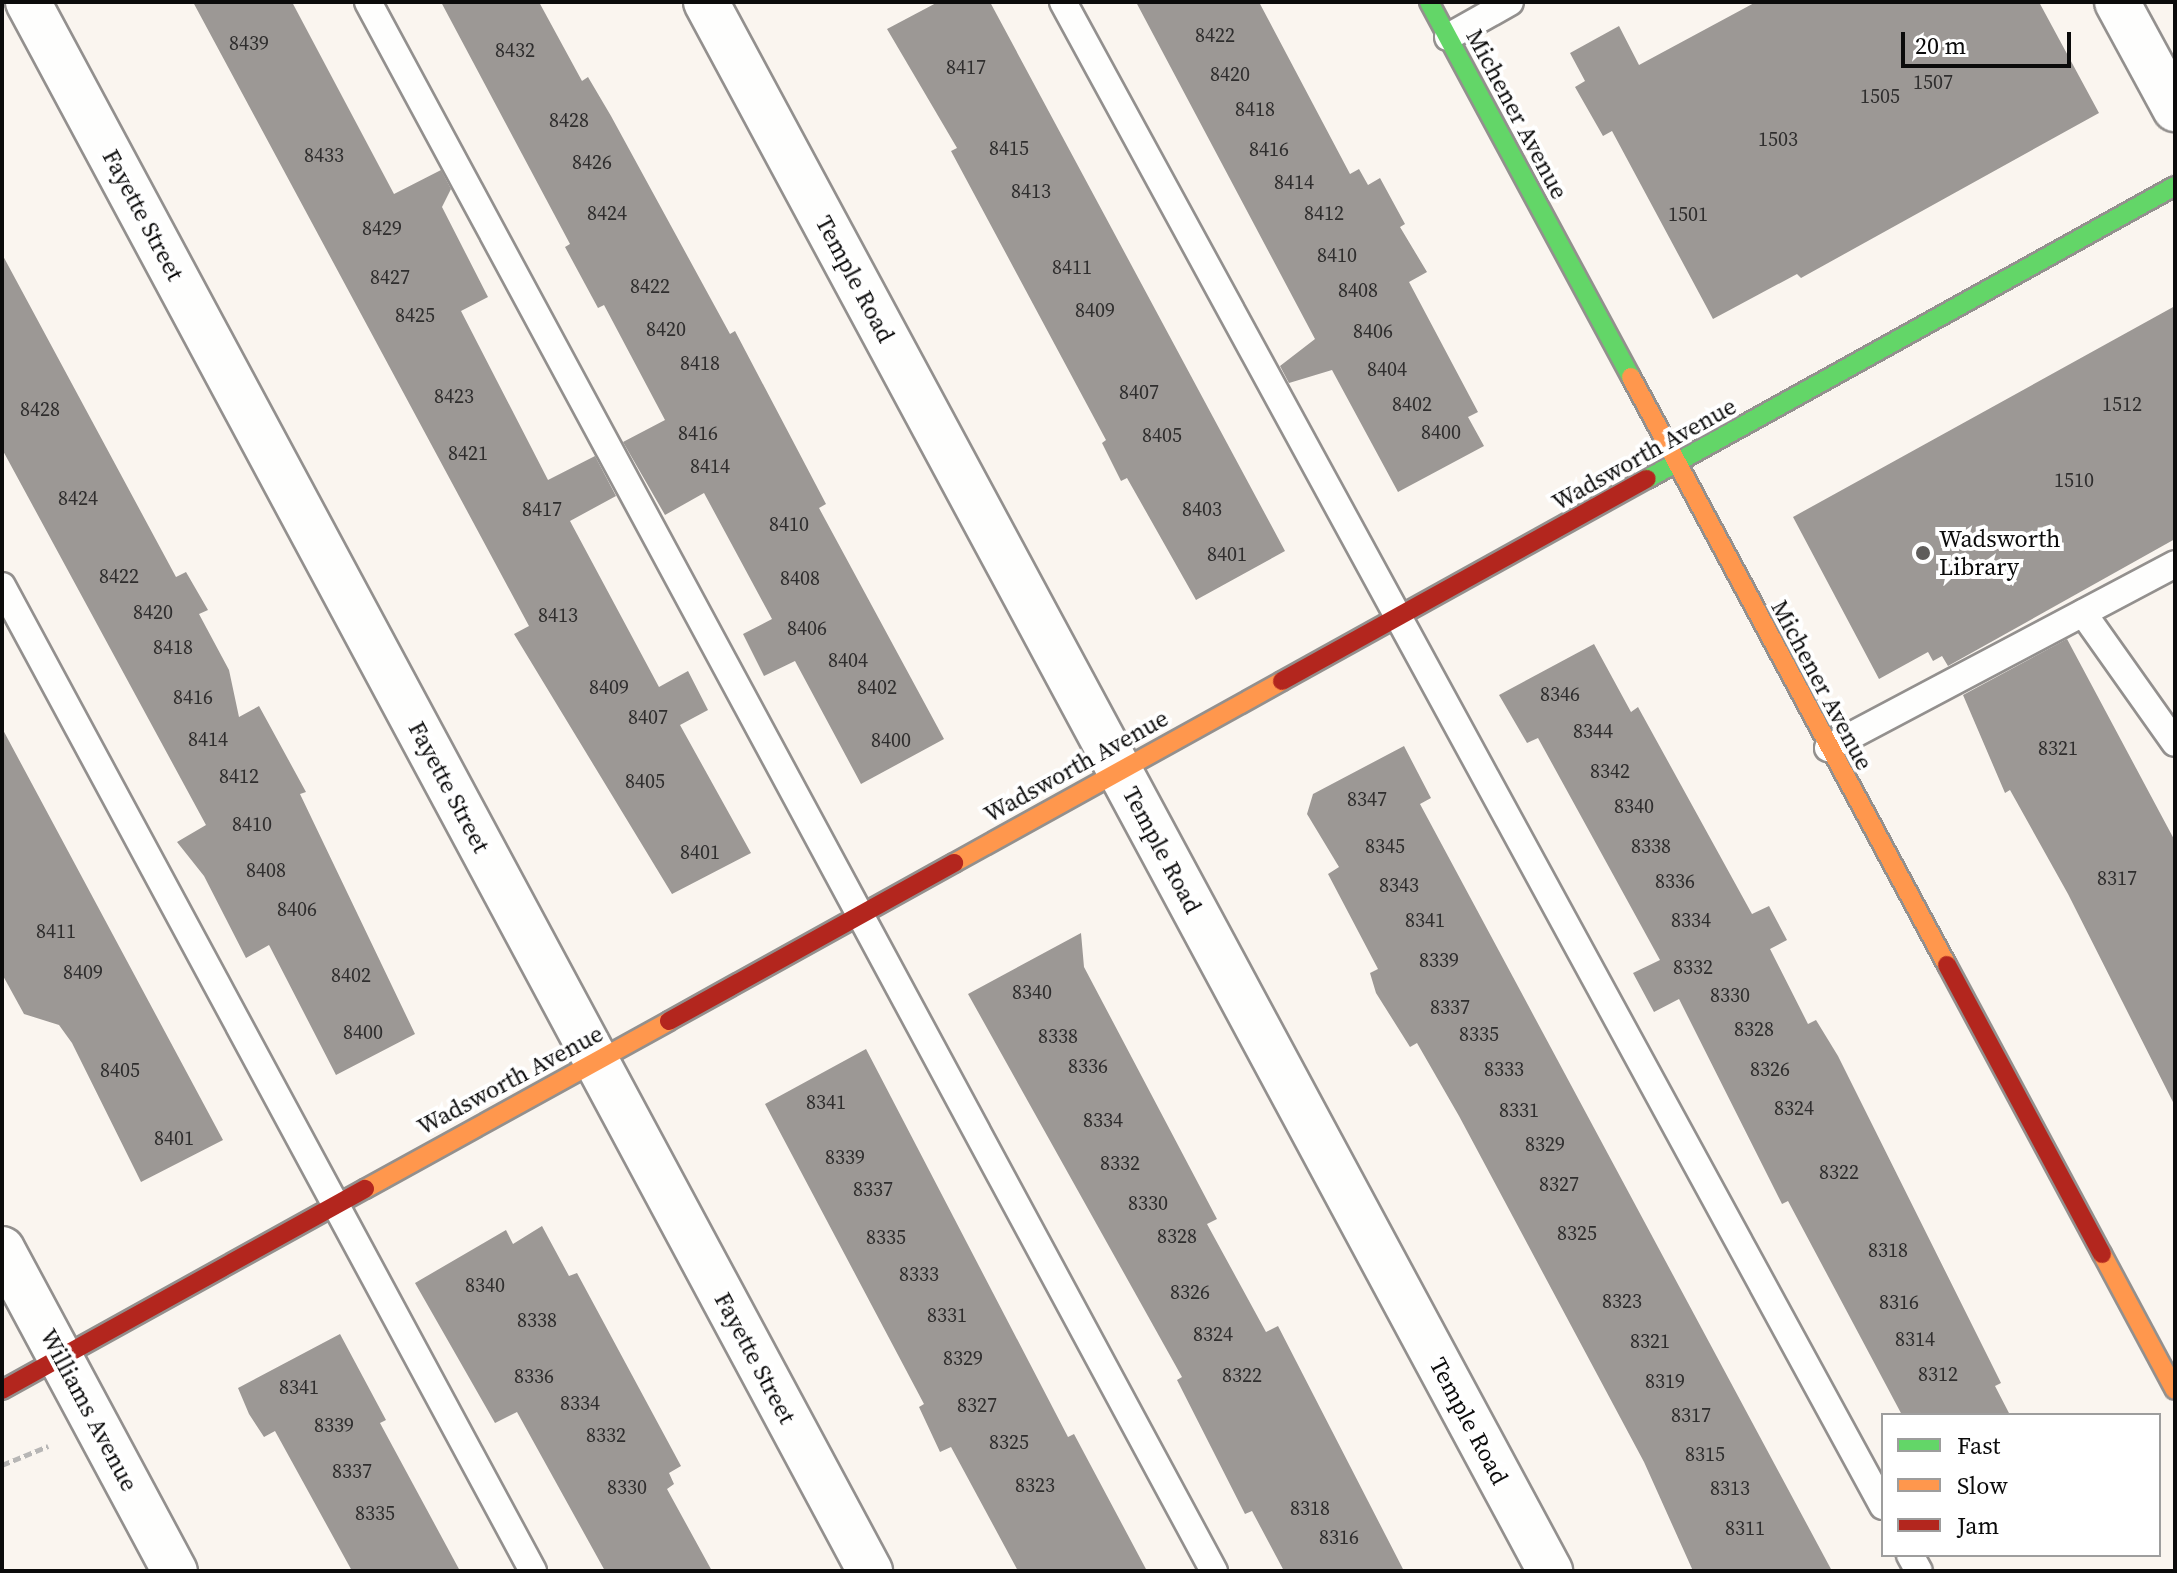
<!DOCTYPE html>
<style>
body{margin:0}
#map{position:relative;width:2177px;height:1573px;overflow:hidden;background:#faf5ef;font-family:"Source Serif 4",serif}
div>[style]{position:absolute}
.building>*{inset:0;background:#9c9895}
.path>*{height:5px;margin-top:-2.5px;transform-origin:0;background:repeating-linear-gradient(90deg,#b7b6b5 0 8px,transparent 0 12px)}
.roads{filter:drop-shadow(2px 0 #93908e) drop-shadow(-2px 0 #93908e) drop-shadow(0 2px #93908e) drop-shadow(0 -2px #93908e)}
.lane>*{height:26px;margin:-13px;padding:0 13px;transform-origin:13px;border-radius:13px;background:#fefefd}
.street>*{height:44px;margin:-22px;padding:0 22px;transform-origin:22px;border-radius:22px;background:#fefefd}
.fast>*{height:18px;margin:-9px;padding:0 9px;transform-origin:9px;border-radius:9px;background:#63d668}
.slow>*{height:18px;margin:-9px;padding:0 9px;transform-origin:9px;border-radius:9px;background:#ff974d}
.jam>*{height:18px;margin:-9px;padding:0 9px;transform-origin:9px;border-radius:9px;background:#b3261e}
.dots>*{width:22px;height:22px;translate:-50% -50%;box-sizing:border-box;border:4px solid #fff;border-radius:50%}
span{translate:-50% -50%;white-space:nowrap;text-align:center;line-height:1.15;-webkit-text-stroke:8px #fff;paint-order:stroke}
.number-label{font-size:20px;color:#2f2e2e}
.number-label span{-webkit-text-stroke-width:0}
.street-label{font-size:24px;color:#0b0b0b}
.poi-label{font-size:24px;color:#0b0b0b}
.left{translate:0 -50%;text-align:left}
.frame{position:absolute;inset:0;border:4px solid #0b0b0b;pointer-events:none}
.legend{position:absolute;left:1881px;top:1413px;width:280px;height:144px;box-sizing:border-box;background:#fff;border:2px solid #9d9d9d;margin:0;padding:10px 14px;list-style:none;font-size:24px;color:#0b0b0b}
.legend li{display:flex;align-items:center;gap:16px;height:40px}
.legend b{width:40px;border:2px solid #9d9d9d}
.scale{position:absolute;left:1901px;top:32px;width:170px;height:36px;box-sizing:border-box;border:4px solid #0b0b0b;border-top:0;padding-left:10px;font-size:24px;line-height:28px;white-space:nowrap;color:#0b0b0b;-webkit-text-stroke:6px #fff;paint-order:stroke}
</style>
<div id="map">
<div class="building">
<div style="clip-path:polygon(193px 2px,292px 2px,394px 194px,441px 170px,451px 189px,442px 207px,488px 297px,461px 311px,548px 480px,595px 456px,616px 496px,570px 521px,659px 687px,688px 671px,708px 710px,680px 725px,751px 853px,672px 894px,514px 634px,529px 626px)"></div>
<div style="clip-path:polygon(441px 2px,539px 2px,582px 81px,588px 77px,611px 116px,730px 334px,735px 331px,826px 504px,819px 508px,944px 739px,861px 784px,795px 661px,764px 676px,743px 634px,772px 619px,704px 493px,665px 515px,623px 442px,665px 420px,604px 305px,598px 308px,565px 247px,570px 244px)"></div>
<div style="clip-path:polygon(938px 2px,990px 2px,1285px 551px,1196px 600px,1127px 478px,1121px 481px,1102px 443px,1106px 440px,951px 151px,957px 148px,887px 29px)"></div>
<div style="clip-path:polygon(1136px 2px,1259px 2px,1350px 174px,1359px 169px,1368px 185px,1380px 178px,1405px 224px,1400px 227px,1427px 272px,1409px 282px,1478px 412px,1468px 417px,1484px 446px,1398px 492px,1332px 370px,1289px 383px,1280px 366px,1315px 339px)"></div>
<div style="clip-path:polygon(1756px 2px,2039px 2px,2099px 113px,1801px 278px,1797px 274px,1713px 319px,1612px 131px,1603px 136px,1575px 87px,1585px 81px,1570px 53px,1619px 26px,1639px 65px)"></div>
<div style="clip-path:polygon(2px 254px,176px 577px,186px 572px,208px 610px,199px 614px,229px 670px,239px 717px,259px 706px,306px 792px,300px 794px,415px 1034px,336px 1075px,269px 945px,246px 958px,204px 876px,177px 842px,206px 825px,2px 449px)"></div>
<div style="clip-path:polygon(2175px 306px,2175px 539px,1948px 666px,1942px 656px,1933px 661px,1928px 652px,1879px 679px,1793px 517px)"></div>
<div style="clip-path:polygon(2067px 639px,2175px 841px,2175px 1106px,2068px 894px,2010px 790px,2005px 793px,1963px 695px)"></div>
<div style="clip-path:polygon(1594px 644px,1631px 712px,1638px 707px,1752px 914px,1769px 906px,1787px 940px,1770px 949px,1808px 1024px,1816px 1020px,1838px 1056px,2001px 1383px,1995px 1386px,2010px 1415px,1902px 1415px,1788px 1201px,1782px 1204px,1679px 999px,1654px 1012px,1633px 973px,1660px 960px,1538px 738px,1527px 743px,1499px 695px)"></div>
<div style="clip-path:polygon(2px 728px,223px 1140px,141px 1182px,72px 1043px,59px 1025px,24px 1014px,2px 974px)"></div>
<div style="clip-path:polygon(1404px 746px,1431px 798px,1420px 804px,1832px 1571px,1693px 1571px,1644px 1462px,1459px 1116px,1417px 1043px,1410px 1047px,1376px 993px,1370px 973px,1378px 969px,1328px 874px,1339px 867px,1307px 814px,1313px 794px)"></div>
<div style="clip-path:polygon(1081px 933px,1084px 967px,1217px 1219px,1207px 1224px,1266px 1332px,1278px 1326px,1404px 1571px,1284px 1571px,1252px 1511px,1245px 1514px,1177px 1380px,1182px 1377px,968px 994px)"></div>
<div style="clip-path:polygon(866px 1049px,1068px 1437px,1074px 1434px,1147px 1571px,1018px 1571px,951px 1447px,940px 1452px,919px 1407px,924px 1404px,765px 1104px)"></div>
<div style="clip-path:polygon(542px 1226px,569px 1276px,577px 1273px,681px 1466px,669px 1473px,674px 1484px,667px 1489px,712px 1571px,605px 1571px,517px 1412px,495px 1423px,415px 1283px,506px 1230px,513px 1244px)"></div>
<div style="clip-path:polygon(340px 1334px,386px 1420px,380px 1423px,460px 1571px,352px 1571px,275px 1431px,264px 1437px,249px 1414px,238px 1388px)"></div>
</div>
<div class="path">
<div style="left:2px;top:1465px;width:50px;rotate:-22.4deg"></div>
</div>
<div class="roads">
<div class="lane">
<div style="left:368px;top:2px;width:1783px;rotate:61.67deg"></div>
<div style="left:1063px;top:2px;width:1713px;rotate:61.4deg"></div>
<div style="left:1448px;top:37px;width:71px;rotate:-29.4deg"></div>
<div style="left:2px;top:586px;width:1119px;rotate:61.67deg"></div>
<div style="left:2083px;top:613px;width:159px;rotate:54.7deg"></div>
<div style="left:1828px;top:748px;width:393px;rotate:-27.9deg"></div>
<div style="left:1910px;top:1555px;width:18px;rotate:61deg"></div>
</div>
<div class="street">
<div style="left:28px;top:2px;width:1781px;rotate:61.78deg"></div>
<div style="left:706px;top:2px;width:1782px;rotate:61.72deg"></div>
<div style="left:2117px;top:2px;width:122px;rotate:61.5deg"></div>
<div style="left:2px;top:1249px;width:366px;rotate:61.8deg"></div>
</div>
<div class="fast">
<div style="left:1429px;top:2px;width:426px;rotate:61.7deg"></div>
<div style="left:1647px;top:479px;width:604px;rotate:-29.03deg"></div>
</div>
<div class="slow">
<div style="left:1631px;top:377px;width:668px;rotate:61.75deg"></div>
<div style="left:954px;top:863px;width:375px;rotate:-29deg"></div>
<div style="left:365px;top:1189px;width:347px;rotate:-28.9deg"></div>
<div style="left:2102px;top:1254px;width:154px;rotate:61.8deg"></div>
</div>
<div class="jam">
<div style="left:1282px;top:681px;width:417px;rotate:-29deg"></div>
<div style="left:1947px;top:965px;width:328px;rotate:61.8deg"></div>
<div style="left:669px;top:1021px;width:326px;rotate:-29deg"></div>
<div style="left:2px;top:1390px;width:415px;rotate:-29deg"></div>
</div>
</div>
<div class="dots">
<div style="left:1923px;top:553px;background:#5f5d5b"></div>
</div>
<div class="number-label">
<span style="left:1215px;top:35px">8422</span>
<span style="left:249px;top:43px">8439</span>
<span style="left:515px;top:50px">8432</span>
<span style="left:966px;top:67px">8417</span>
<span style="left:1230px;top:74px">8420</span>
<span style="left:1933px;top:82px">1507</span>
<span style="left:1880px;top:96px">1505</span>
<span style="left:1255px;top:109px">8418</span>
<span style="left:569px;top:120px">8428</span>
<span style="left:1778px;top:139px">1503</span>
<span style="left:1009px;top:148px">8415</span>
<span style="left:1269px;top:149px">8416</span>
<span style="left:324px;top:155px">8433</span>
<span style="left:592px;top:162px">8426</span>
<span style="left:1294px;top:182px">8414</span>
<span style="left:1031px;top:191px">8413</span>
<span style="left:607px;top:213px">8424</span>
<span style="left:1324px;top:213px">8412</span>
<span style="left:1688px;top:214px">1501</span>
<span style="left:382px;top:228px">8429</span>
<span style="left:1337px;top:255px">8410</span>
<span style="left:1072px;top:267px">8411</span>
<span style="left:390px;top:277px">8427</span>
<span style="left:650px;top:286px">8422</span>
<span style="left:1358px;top:290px">8408</span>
<span style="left:1095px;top:310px">8409</span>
<span style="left:415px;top:315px">8425</span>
<span style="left:666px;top:329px">8420</span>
<span style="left:1373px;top:331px">8406</span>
<span style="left:700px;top:363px">8418</span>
<span style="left:1387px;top:369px">8404</span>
<span style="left:1139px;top:392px">8407</span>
<span style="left:454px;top:396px">8423</span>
<span style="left:1412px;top:404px">8402</span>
<span style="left:2122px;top:404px">1512</span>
<span style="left:40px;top:409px">8428</span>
<span style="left:1441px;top:432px">8400</span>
<span style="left:698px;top:433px">8416</span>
<span style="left:1162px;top:435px">8405</span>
<span style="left:468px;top:453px">8421</span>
<span style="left:710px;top:466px">8414</span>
<span style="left:2074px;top:480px">1510</span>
<span style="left:78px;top:498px">8424</span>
<span style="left:542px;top:509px">8417</span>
<span style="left:1202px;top:509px">8403</span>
<span style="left:789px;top:524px">8410</span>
<span style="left:1227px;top:554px">8401</span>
<span style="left:119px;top:576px">8422</span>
<span style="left:800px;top:578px">8408</span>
<span style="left:153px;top:612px">8420</span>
<span style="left:558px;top:615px">8413</span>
<span style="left:807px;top:628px">8406</span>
<span style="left:173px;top:647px">8418</span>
<span style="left:848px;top:660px">8404</span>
<span style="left:609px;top:687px">8409</span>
<span style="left:877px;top:687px">8402</span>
<span style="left:1560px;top:694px">8346</span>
<span style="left:193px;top:697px">8416</span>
<span style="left:648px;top:717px">8407</span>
<span style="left:1593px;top:731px">8344</span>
<span style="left:208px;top:739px">8414</span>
<span style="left:891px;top:740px">8400</span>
<span style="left:2058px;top:748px">8321</span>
<span style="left:1610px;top:771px">8342</span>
<span style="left:239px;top:776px">8412</span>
<span style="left:645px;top:781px">8405</span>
<span style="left:1367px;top:799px">8347</span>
<span style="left:1634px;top:806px">8340</span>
<span style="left:252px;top:824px">8410</span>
<span style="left:1385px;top:846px">8345</span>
<span style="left:1651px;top:846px">8338</span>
<span style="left:700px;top:852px">8401</span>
<span style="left:266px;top:870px">8408</span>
<span style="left:2117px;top:878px">8317</span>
<span style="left:1675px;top:881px">8336</span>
<span style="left:1399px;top:885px">8343</span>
<span style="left:297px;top:909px">8406</span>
<span style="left:1425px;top:920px">8341</span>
<span style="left:1691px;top:920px">8334</span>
<span style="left:56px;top:931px">8411</span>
<span style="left:1439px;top:960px">8339</span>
<span style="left:1693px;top:967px">8332</span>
<span style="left:83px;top:972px">8409</span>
<span style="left:351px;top:975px">8402</span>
<span style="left:1032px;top:992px">8340</span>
<span style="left:1730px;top:995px">8330</span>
<span style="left:1450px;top:1007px">8337</span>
<span style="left:1754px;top:1029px">8328</span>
<span style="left:363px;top:1032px">8400</span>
<span style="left:1479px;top:1034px">8335</span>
<span style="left:1058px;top:1036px">8338</span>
<span style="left:1088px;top:1066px">8336</span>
<span style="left:1504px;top:1069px">8333</span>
<span style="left:1770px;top:1069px">8326</span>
<span style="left:120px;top:1070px">8405</span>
<span style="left:826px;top:1102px">8341</span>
<span style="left:1794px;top:1108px">8324</span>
<span style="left:1519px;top:1110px">8331</span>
<span style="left:1103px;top:1120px">8334</span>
<span style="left:174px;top:1138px">8401</span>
<span style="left:1545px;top:1144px">8329</span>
<span style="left:845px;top:1157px">8339</span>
<span style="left:1120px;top:1163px">8332</span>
<span style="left:1839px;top:1172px">8322</span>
<span style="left:1559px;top:1184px">8327</span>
<span style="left:873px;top:1189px">8337</span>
<span style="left:1148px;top:1203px">8330</span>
<span style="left:1577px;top:1233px">8325</span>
<span style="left:1177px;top:1236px">8328</span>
<span style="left:886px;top:1237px">8335</span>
<span style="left:1888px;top:1250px">8318</span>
<span style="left:919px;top:1274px">8333</span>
<span style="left:485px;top:1285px">8340</span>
<span style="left:1190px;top:1292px">8326</span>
<span style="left:1622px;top:1301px">8323</span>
<span style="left:1899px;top:1302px">8316</span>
<span style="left:947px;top:1315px">8331</span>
<span style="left:537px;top:1320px">8338</span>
<span style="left:1213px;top:1334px">8324</span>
<span style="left:1915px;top:1339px">8314</span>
<span style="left:1650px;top:1341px">8321</span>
<span style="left:963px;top:1358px">8329</span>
<span style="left:1938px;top:1374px">8312</span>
<span style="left:1242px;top:1375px">8322</span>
<span style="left:534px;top:1376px">8336</span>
<span style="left:1665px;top:1381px">8319</span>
<span style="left:299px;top:1387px">8341</span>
<span style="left:580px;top:1403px">8334</span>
<span style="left:977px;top:1405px">8327</span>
<span style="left:1691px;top:1415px">8317</span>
<span style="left:334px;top:1425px">8339</span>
<span style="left:606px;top:1435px">8332</span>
<span style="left:1009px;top:1442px">8325</span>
<span style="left:1705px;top:1454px">8315</span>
<span style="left:352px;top:1471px">8337</span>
<span style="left:1035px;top:1485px">8323</span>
<span style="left:627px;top:1487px">8330</span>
<span style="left:1730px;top:1488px">8313</span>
<span style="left:1310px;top:1508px">8318</span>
<span style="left:375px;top:1513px">8335</span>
<span style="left:1745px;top:1528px">8311</span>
<span style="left:1339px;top:1537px">8316</span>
</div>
<div class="street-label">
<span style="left:1517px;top:114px;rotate:62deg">Michener Avenue</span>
<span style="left:143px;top:215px;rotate:62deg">Fayette Street</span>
<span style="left:855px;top:279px;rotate:62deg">Temple Road</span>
<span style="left:1644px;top:454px;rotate:-29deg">Wadsworth Avenue</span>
<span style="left:1822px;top:685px;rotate:62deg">Michener Avenue</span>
<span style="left:1076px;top:766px;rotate:-29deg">Wadsworth Avenue</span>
<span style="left:449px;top:787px;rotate:62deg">Fayette Street</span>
<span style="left:1162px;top:850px;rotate:62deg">Temple Road</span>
<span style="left:510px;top:1080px;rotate:-28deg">Wadsworth Avenue</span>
<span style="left:755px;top:1358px;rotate:62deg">Fayette Street</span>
<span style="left:89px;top:1410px;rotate:62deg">Williams Avenue</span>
<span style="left:1469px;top:1421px;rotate:62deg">Temple Road</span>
</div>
<div class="poi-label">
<span class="left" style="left:1939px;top:553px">Wadsworth<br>Library</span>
</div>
<div class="frame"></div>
<ul class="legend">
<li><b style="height:10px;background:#63d668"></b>Fast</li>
<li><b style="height:10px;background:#ff974d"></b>Slow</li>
<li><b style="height:10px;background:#b3261e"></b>Jam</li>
</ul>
<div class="scale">20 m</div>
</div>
